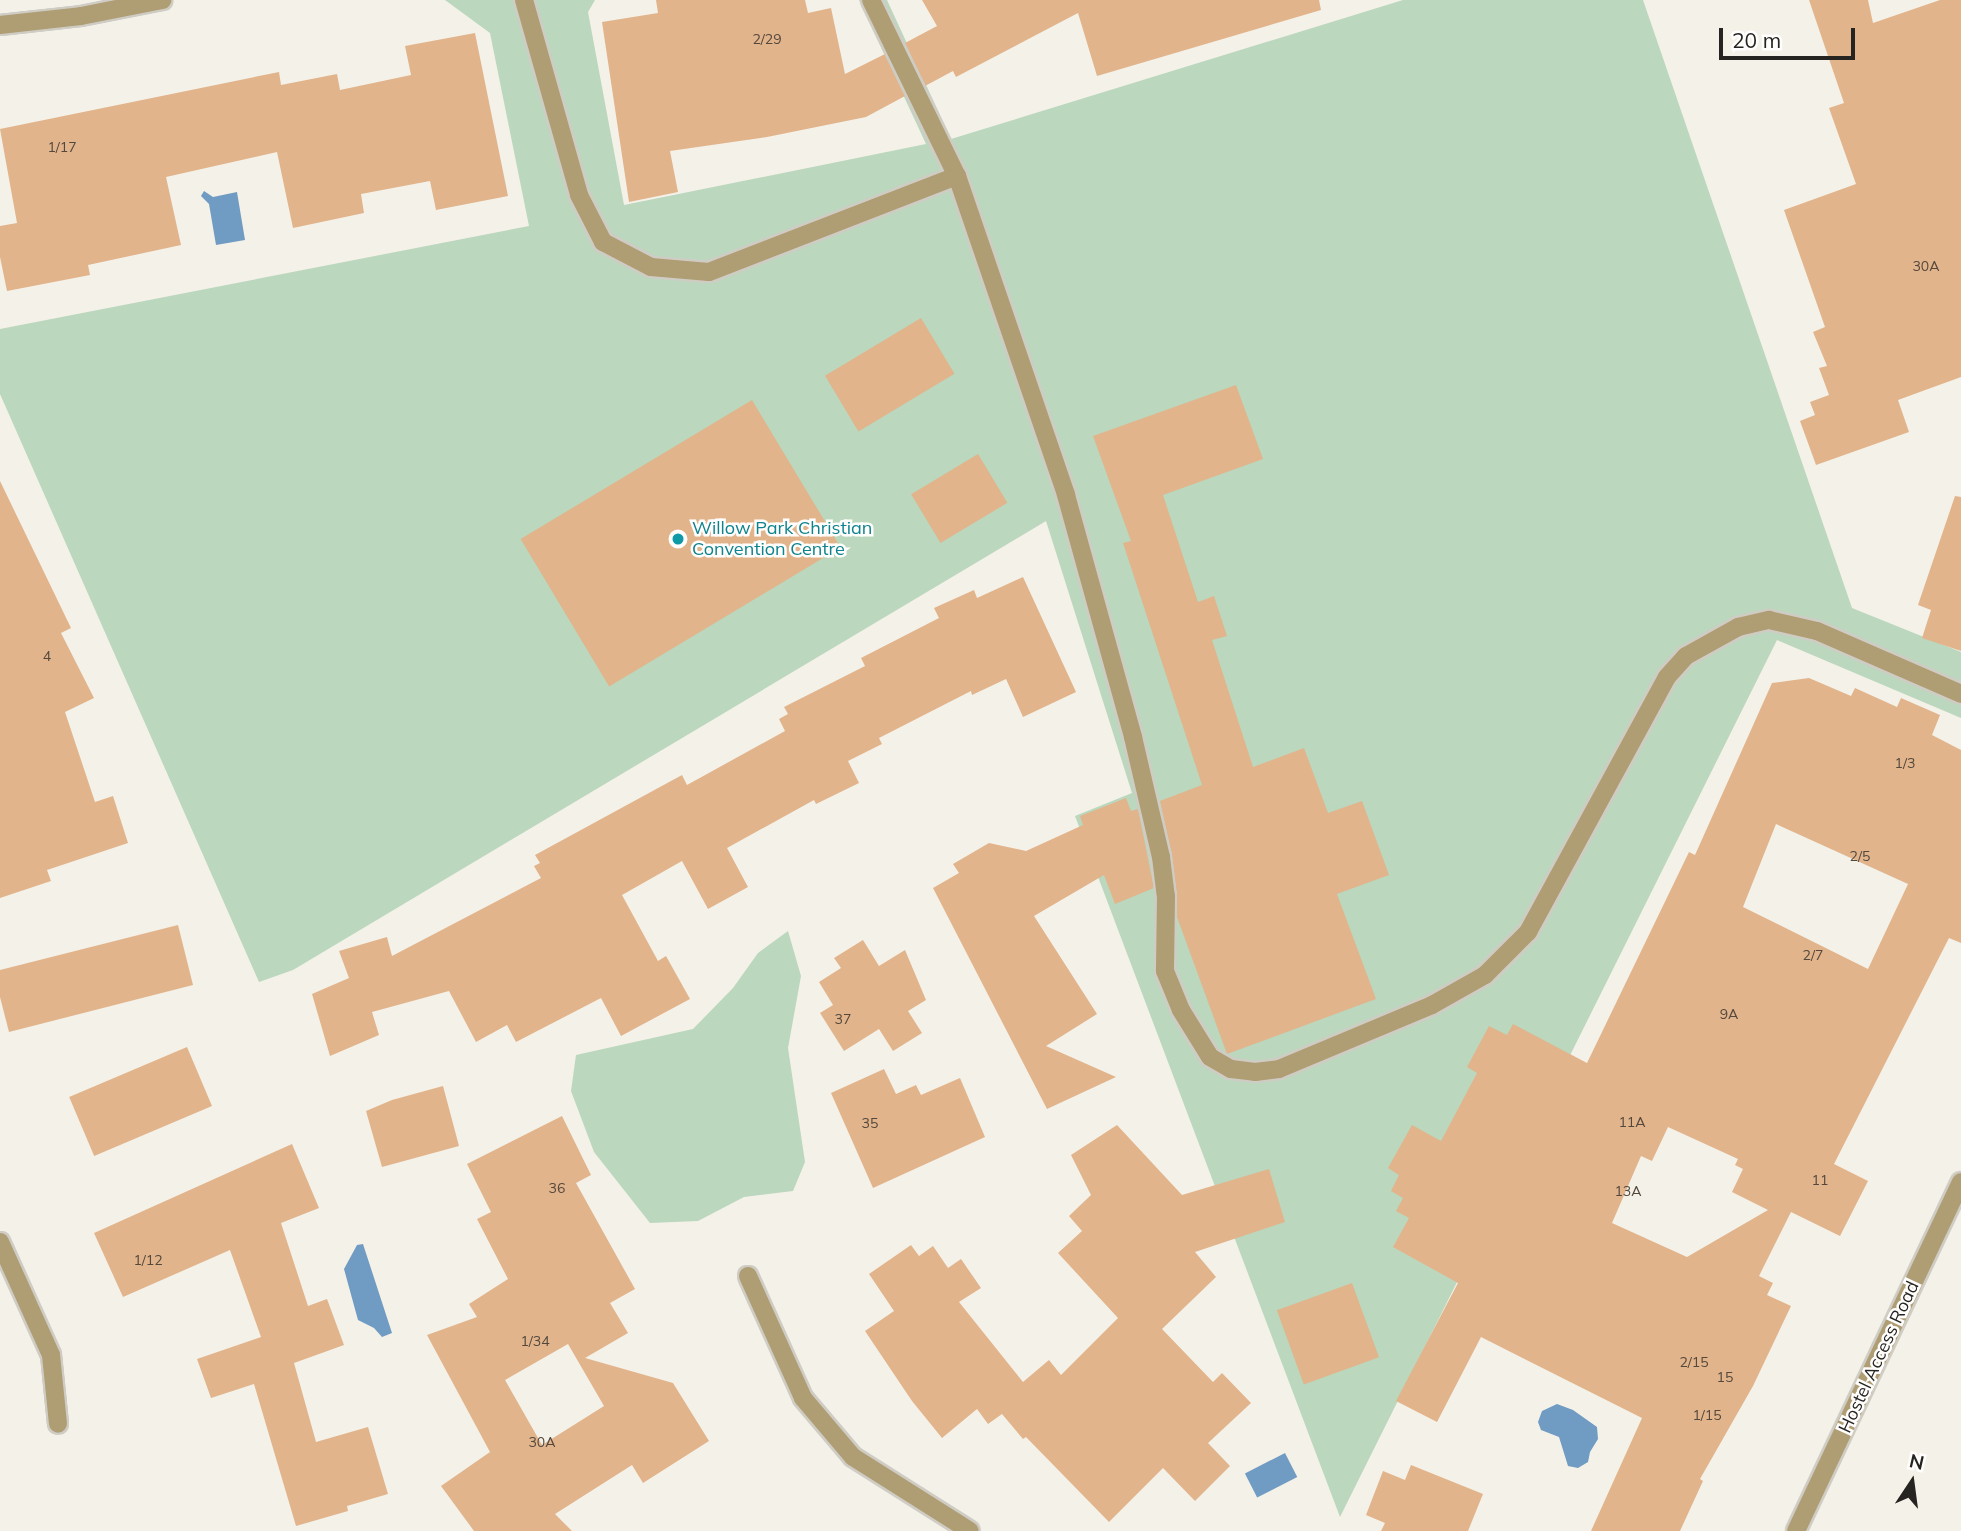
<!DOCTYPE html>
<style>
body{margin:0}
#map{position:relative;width:1961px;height:1531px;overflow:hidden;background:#f4f1e8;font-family:Mulish,sans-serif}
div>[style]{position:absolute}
.green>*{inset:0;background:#bbd7bd}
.water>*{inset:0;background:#709bc2;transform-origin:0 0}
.building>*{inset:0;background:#e1b48c;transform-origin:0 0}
.roads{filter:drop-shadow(2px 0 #cfccc4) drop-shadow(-2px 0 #cfccc4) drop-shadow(0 2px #cfccc4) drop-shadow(0 -2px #cfccc4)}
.service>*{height:18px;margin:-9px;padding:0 9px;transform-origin:9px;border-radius:9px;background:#af9d73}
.minor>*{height:18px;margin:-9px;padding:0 9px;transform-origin:9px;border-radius:9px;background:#af9d73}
.dots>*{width:19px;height:19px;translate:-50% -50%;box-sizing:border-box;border:4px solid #fffefc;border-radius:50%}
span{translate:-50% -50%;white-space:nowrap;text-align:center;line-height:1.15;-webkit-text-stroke:5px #fffefc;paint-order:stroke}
.number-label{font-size:14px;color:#54483c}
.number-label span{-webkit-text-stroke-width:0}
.culture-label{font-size:18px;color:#0d838f}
.left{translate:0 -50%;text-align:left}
.street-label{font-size:18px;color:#252421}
.north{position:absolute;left:1877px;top:1447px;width:70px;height:70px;-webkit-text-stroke:5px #fffefc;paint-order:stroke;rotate:13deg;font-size:19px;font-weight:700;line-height:28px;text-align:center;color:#252421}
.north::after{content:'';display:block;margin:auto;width:24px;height:32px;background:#252421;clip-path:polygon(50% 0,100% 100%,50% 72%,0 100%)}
.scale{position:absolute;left:1719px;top:28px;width:136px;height:32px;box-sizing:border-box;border:4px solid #252421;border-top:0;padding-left:9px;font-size:21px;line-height:24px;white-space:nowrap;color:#252421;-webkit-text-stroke:5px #fffefc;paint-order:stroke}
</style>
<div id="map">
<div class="green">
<div style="clip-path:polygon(445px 0,595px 0,588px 12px,624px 205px,926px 144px,859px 0,887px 0,951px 139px,1403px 0,1643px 0,1852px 608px,1961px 652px,1961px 718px,1777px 640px,1340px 1517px,1075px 816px,1132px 793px,1046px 521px,293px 970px,259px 982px,0 394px,0 329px,529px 226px,490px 33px)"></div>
<div style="clip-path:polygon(788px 931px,801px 976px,788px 1048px,805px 1162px,793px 1191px,744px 1197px,698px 1221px,650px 1223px,594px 1152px,571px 1091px,576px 1055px,693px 1029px,733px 988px,758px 953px)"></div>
</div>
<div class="water">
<div style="clip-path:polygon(204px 191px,213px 197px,237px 192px,245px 240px,216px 245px,209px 204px,201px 196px)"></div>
<div style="clip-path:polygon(363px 1244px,392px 1333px,382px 1337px,374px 1328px,358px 1320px,344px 1269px,357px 1245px)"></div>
<div style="clip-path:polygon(1557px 1404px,1573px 1410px,1597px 1427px,1598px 1439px,1590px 1452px,1588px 1462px,1578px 1468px,1568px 1466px,1559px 1437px,1541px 1430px,1538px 1422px,1542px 1411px)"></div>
<div style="left:1285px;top:1453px;width:27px;height:45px;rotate:63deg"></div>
</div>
<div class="building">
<div style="clip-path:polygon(656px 0,805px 0,808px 13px,831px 8px,845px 74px,885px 54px,905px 96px,866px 117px,767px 137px,670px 151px,678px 192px,629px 202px,602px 22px,658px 13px)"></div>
<div style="clip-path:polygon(922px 0,1319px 0,1321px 10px,1097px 76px,1078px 13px,956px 77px,953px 71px,925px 86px,905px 43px,937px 26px)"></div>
<div style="clip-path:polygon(1809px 0,1868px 0,1873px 23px,1940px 0,1961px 0,1961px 377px,1898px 400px,1909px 432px,1816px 465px,1800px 421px,1815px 415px,1810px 402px,1829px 395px,1819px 368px,1827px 366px,1813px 332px,1825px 327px,1784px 210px,1856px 184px,1829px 108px,1844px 103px)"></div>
<div style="clip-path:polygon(475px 33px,508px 196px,436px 210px,430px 181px,361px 194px,364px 213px,293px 228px,277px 152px,166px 177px,181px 245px,88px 265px,90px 275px,7px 291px,0 257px,0 226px,17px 223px,0 129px,279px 72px,281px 85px,337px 74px,340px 90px,411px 75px,405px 46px)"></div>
<div style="left:921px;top:318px;width:65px;height:112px;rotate:59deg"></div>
<div style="clip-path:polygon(1236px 385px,1263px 459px,1163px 495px,1198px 602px,1214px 596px,1227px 636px,1212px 640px,1253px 767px,1304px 748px,1328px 813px,1362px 801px,1389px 875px,1337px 894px,1376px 999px,1227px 1054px,1177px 917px,1172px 856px,1160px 801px,1202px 785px,1123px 543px,1131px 541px,1093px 436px)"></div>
<div style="left:752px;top:400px;width:172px;height:270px;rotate:59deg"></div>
<div style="left:978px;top:454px;width:57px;height:78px;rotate:59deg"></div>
<div style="clip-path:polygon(0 481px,71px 628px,61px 633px,94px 698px,65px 712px,95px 802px,113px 796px,128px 843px,47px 870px,51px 881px,0 898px)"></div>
<div style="clip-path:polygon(1955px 496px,1961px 497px,1961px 651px,1922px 638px,1931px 610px,1918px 605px)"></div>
<div style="clip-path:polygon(1023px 577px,1076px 692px,1023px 717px,1006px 679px,972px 695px,971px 691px,879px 738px,882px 744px,848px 761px,859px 783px,816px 804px,814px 800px,727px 848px,748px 887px,708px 909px,682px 861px,622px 895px,658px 961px,666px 956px,690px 999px,621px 1036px,601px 998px,516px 1042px,507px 1025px,476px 1042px,449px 991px,372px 1012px,379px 1035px,330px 1056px,312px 994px,349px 978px,339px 951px,387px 937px,392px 956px,541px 878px,534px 866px,540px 863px,535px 855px,682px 775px,687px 785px,785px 731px,779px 719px,788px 714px,784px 707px,865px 666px,861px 658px,939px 618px,934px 608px,974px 590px,977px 598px)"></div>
<div style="clip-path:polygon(evenodd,1809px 678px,1851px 696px,1855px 688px,1897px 707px,1901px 698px,1940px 715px,1932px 735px,1961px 750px,1961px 943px,1949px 938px,1834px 1164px,1868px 1181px,1840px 1236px,1791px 1212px,1759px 1276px,1773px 1283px,1767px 1295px,1791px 1306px,1753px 1386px,1700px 1479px,1703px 1481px,1680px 1531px,1591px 1531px,1642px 1418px,1481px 1337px,1437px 1422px,1396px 1401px,1458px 1283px,1393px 1247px,1409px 1218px,1396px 1211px,1403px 1198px,1391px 1191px,1399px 1175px,1388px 1168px,1412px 1125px,1441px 1141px,1477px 1073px,1467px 1067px,1489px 1026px,1507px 1035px,1513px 1024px,1587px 1063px,1689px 852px,1695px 855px,1772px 683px,1809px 678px,1776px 824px,1908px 884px,1868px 969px,1743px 907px,1776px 824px,1809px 678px,1668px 1127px,1738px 1159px,1735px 1165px,1743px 1169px,1732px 1192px,1768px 1210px,1687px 1257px,1612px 1223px,1641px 1156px,1652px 1161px,1668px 1127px)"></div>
<div style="clip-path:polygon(1126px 798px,1131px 811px,1138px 809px,1154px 888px,1115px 904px,1104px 875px,1034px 916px,1097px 1014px,1046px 1046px,1116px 1077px,1047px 1109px,933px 888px,959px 873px,953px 864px,989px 843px,1026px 851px,1083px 825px,1080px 816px)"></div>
<div style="clip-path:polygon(178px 925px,193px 985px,9px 1032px,0 997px,0 970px)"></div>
<div style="clip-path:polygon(863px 940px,879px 966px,905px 950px,926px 1000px,908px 1011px,922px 1033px,893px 1051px,879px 1029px,844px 1051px,820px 1013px,833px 1005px,819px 982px,841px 968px,834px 958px)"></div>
<div style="left:187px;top:1047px;width:64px;height:128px;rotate:67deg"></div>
<div style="clip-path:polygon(884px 1069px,896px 1094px,916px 1085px,921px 1095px,960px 1078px,985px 1137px,873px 1188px,831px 1093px)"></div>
<div style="clip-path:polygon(443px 1086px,459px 1146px,382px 1167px,366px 1111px,392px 1100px)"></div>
<div style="clip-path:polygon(evenodd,562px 1116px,591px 1175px,576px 1183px,635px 1289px,610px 1303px,628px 1333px,585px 1358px,673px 1383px,709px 1441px,643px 1483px,632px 1465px,555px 1514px,572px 1531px,474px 1531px,441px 1486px,490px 1452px,427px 1335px,477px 1317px,469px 1304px,508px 1279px,477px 1219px,491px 1212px,467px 1164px,562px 1116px,568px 1344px,604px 1406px,542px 1445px,505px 1380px,568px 1344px)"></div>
<div style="clip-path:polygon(1117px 1125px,1182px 1195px,1269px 1169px,1285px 1222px,1195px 1252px,1216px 1277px,1162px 1329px,1213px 1382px,1222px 1373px,1251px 1403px,1208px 1443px,1230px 1466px,1195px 1501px,1163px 1468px,1109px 1522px,1026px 1437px,1023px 1439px,1002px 1414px,988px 1424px,977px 1409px,942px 1438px,912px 1401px,865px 1331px,894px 1311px,869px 1274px,911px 1245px,919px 1256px,933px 1246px,948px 1268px,961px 1259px,981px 1288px,959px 1302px,1023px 1382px,1049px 1360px,1061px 1375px,1118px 1318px,1058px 1253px,1082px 1231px,1069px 1216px,1091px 1195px,1071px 1155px)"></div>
<div style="clip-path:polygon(292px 1144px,319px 1208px,281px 1223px,308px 1306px,327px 1299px,344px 1345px,294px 1363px,316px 1442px,368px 1427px,388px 1494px,347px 1506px,348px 1511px,296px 1526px,254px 1384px,211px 1398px,197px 1359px,261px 1337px,230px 1250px,123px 1297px,94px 1233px)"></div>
<div style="left:1352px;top:1283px;width:79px;height:80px;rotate:70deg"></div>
<div style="clip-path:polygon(1411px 1465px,1483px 1494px,1468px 1531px,1381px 1531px,1385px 1523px,1366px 1515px,1383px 1471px,1405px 1480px)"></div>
</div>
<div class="roads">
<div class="service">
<div style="left:524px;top:0;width:203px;rotate:74.2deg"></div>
<div style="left:579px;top:195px;width:53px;rotate:62.9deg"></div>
<div style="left:603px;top:242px;width:54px;rotate:27.5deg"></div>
<div style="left:651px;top:267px;width:58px;rotate:4.9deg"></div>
<div style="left:709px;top:272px;width:266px;rotate:-21.2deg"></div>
<div style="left:957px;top:176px;width:337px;rotate:71.1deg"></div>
<div style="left:1066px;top:495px;width:251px;rotate:74.5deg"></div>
<div style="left:1133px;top:737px;width:123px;rotate:76.9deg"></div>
<div style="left:1161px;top:857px;width:39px;rotate:83deg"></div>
<div style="left:1166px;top:896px;width:75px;rotate:90.8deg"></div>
<div style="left:1165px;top:971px;width:42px;rotate:67.7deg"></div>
<div style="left:1181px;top:1010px;width:55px;rotate:58.3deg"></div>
<div style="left:1210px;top:1057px;width:24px;rotate:30deg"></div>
<div style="left:1231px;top:1069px;width:24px;rotate:7deg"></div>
<div style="left:1255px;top:1072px;width:24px;rotate:-7deg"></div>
<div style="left:1279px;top:1069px;width:166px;rotate:-22.7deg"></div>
<div style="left:1432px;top:1005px;width:61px;rotate:-29.5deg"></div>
<div style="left:1485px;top:975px;width:61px;rotate:-45deg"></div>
<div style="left:1528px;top:932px;width:290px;rotate:-61.4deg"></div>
<div style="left:1667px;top:677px;width:28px;rotate:-48deg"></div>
<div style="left:1686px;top:656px;width:60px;rotate:-29.1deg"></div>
<div style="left:1738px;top:627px;width:32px;rotate:-13deg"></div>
<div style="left:1769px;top:620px;width:49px;rotate:12.9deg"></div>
<div style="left:1817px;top:631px;width:157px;rotate:23.6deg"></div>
<div style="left:871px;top:0;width:196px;rotate:64deg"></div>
</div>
<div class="minor">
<div style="left:0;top:25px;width:81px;rotate:-6.3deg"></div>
<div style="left:81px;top:16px;width:83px;rotate:-11.2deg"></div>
<div style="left:0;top:1242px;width:124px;rotate:65.7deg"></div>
<div style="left:51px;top:1355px;width:69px;rotate:84.2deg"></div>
<div style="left:748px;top:1276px;width:134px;rotate:65.7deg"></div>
<div style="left:803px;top:1398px;width:77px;rotate:49.7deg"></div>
<div style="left:853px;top:1457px;width:138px;rotate:32.3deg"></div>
<div style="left:1796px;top:1531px;width:386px;rotate:-64.7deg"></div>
</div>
</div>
<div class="dots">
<div style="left:678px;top:539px;background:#0f9aa8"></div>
</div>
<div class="number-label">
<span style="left:767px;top:39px">2/29</span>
<span style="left:62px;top:147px">1/17</span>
<span style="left:1926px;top:266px">30A</span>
<span style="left:47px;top:656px">4</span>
<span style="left:1905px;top:763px">1/3</span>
<span style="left:1860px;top:856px">2/5</span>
<span style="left:1813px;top:955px">2/7</span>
<span style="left:1729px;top:1014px">9A</span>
<span style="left:843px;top:1019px">37</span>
<span style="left:1632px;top:1122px">11A</span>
<span style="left:870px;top:1123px">35</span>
<span style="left:1820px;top:1180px">11</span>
<span style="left:557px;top:1188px">36</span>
<span style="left:1628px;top:1191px">13A</span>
<span style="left:148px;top:1260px">1/12</span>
<span style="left:535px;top:1341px">1/34</span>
<span style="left:1694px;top:1362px">2/15</span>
<span style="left:1725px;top:1377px">15</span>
<span style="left:1707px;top:1415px">1/15</span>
<span style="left:542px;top:1442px">30A</span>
</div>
<div class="culture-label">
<span class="left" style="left:692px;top:539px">Willow Park Christian<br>Convention Centre</span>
</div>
<div class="street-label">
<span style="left:1879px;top:1357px;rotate:-65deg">Hostel Access Road</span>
</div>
<div class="north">N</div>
<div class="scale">20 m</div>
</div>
